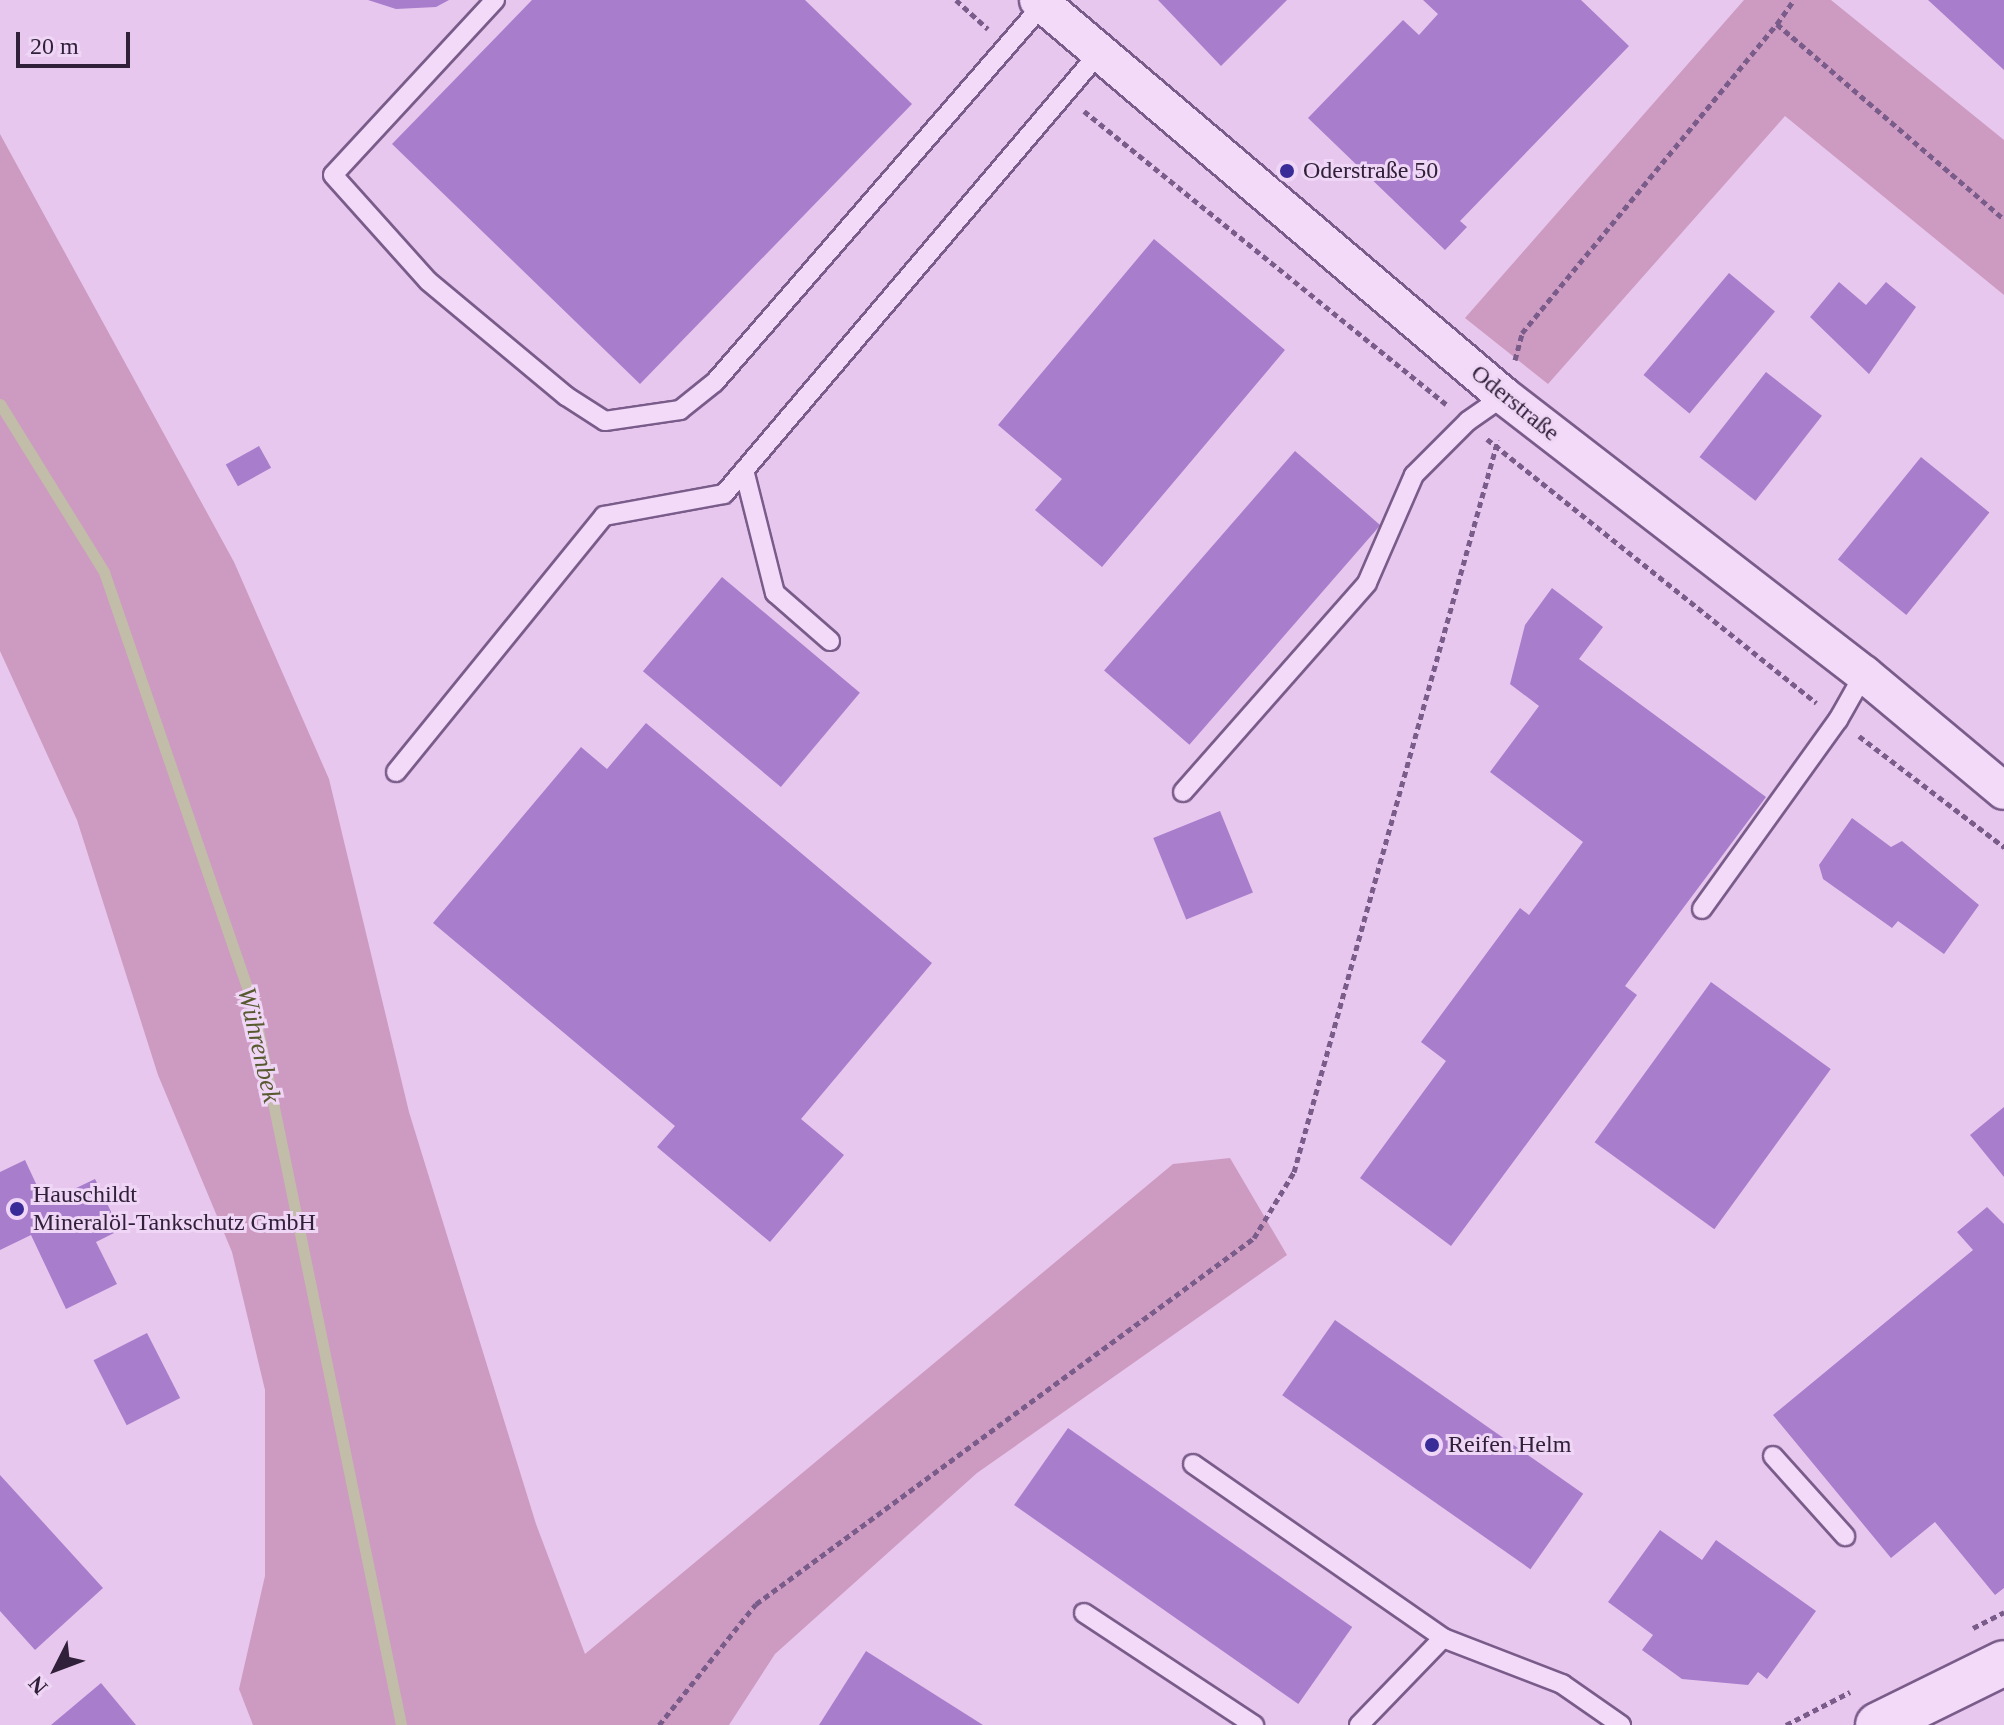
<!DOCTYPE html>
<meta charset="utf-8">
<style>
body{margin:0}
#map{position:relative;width:2004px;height:1725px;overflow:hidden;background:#e7c7ee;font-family:"Times New Roman",serif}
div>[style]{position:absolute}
.green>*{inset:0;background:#cd9ac1}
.stream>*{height:11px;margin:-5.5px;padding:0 5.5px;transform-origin:5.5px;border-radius:5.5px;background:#c2bda8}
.building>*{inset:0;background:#a87dcc;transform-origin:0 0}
.path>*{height:5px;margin-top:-2.5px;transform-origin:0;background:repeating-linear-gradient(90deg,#7a5c8a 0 6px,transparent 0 10px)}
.roads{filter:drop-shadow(2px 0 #7a5c8a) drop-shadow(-2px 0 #7a5c8a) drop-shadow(0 2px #7a5c8a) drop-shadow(0 -2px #7a5c8a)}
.lane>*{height:18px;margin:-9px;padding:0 9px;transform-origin:9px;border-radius:9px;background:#f3daf9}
.street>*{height:36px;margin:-18px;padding:0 18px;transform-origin:18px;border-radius:18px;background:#f3daf9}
.secondary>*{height:44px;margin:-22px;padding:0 22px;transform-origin:22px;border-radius:22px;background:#f3daf9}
.dots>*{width:22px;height:22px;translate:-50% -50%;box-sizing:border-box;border:4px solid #f0d6f6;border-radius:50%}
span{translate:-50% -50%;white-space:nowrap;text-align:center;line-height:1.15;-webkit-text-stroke:6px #f0d6f6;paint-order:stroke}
.poi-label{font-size:24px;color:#30203a}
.left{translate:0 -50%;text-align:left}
.street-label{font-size:24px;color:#30203a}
.water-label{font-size:26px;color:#575a2f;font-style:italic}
.north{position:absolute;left:16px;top:1629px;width:80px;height:80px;-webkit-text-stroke:6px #f0d6f6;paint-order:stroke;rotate:228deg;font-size:22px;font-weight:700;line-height:32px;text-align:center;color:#30203a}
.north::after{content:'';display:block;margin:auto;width:28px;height:36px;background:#30203a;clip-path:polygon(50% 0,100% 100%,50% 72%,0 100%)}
.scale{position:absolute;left:16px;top:32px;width:114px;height:36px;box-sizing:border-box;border:4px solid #30203a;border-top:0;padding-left:10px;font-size:24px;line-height:28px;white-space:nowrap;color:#30203a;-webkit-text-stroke:6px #f0d6f6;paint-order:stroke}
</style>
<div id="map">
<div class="green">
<div style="clip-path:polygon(1744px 0,1831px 0,2004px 140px,2004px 295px,1785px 116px,1548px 384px,1465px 318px)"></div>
<div style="clip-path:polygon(0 134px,234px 562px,329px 779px,409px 1112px,536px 1524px,585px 1654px,1173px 1164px,1230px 1158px,1287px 1255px,977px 1473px,775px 1654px,729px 1725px,253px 1725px,239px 1689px,265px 1576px,265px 1390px,232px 1252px,158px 1075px,77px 820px,0 651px)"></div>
</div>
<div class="stream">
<div style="left:0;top:404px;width:198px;rotate:58.2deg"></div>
<div style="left:104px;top:572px;width:458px;rotate:71deg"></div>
<div style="left:253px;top:1005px;width:735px;rotate:78.38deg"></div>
</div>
<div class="building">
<div style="clip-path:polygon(368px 0,449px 0,436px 7px,396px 9px)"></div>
<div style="clip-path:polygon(532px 0,805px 0,912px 104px,640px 384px,392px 144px)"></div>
<div style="clip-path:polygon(1158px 0,1287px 0,1221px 66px)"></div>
<div style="clip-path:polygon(1423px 0,1581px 0,1629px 46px,1460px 221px,1467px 227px,1445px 250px,1308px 118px,1403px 20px,1419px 35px,1438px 14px)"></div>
<div style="clip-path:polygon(1928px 0,2004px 0,2004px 70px)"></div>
<div style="clip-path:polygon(1154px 239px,1285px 350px,1102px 567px,1035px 510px,1062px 479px,998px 425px)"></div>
<div style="left:1729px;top:273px;width:60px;height:133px;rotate:40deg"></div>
<div style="clip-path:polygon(1839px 282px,1866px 305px,1886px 282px,1916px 307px,1869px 374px,1810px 317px)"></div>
<div style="left:1766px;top:372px;width:71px;height:108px;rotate:38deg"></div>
<div style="left:259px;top:446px;width:25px;height:38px;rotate:61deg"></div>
<div style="left:1295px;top:451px;width:113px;height:291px;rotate:41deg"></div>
<div style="left:1921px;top:457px;width:88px;height:132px;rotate:39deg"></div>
<div style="left:722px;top:577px;width:180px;height:123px;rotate:40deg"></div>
<div style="clip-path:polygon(1552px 588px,1603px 627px,1579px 659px,1766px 797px,1625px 986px,1637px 995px,1451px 1246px,1360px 1178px,1446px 1061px,1421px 1042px,1520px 908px,1529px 915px,1583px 842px,1490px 772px,1539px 706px,1510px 684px,1525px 625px)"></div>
<div style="clip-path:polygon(646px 723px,932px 963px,801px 1119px,844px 1155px,770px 1242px,657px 1147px,675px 1126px,433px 923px,581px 747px,607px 769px)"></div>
<div style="left:1220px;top:811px;width:88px;height:72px;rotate:68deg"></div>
<div style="clip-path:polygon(1852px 818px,1891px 847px,1902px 841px,1979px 905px,1944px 954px,1898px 921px,1892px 928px,1823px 879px,1819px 865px)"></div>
<div style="left:1711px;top:982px;width:148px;height:198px;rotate:36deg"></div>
<div style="clip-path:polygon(2004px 1107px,2004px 1177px,1970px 1135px)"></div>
<div style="clip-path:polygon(25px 1160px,45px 1203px,95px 1179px,120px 1230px,96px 1242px,117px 1284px,66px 1309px,31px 1235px,0 1250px,0 1172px)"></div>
<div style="clip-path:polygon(1987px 1207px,2004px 1224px,2004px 1588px,1995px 1595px,1935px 1522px,1891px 1558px,1773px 1415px,1973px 1250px,1957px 1232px)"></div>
<div style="left:1335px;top:1320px;width:303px;height:92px;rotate:35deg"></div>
<div style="left:147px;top:1333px;width:73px;height:60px;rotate:63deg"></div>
<div style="left:1068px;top:1428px;width:347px;height:94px;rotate:35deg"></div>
<div style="clip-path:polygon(0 1475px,103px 1588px,35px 1650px,0 1611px)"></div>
<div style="clip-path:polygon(1660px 1530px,1702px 1560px,1716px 1540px,1816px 1611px,1767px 1679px,1758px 1672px,1748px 1685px,1682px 1679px,1642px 1650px,1653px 1635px,1608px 1602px)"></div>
<div style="clip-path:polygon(866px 1651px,983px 1725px,819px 1725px)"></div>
<div style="clip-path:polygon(101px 1683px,136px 1725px,51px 1725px)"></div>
</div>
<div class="path">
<div style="left:956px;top:0;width:43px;rotate:42.2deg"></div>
<div style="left:1777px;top:24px;width:29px;rotate:-55deg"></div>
<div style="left:1084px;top:111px;width:466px;rotate:39deg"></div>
<div style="left:1515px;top:360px;width:28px;rotate:-75deg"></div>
<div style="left:1522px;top:333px;width:401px;rotate:-50.5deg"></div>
<div style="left:1777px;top:24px;width:299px;rotate:40.7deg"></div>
<div style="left:1487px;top:439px;width:422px;rotate:38.7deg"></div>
<div style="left:1859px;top:736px;width:183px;rotate:37.4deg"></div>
<div style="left:1973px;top:1628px;width:35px;rotate:-27deg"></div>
<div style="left:659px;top:1725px;width:155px;rotate:-51.3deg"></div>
<div style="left:756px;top:1604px;width:618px;rotate:-36.31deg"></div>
<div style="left:1254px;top:1238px;width:77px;rotate:-58.8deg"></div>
<div style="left:1294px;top:1172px;width:760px;rotate:-74.43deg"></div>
<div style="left:1786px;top:1725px;width:72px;rotate:-27.3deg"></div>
</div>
<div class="roads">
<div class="lane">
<div style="left:495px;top:0;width:238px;rotate:132.8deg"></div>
<div style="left:333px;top:175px;width:142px;rotate:48.1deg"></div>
<div style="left:428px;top:281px;width:180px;rotate:39.8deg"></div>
<div style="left:566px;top:396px;width:46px;rotate:32.7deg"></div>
<div style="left:605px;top:421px;width:76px;rotate:-8.3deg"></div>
<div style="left:680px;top:410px;width:45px;rotate:-38.7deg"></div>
<div style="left:715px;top:382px;width:505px;rotate:-49.02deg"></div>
<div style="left:744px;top:470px;width:127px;rotate:75.9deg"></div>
<div style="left:775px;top:593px;width:73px;rotate:41.1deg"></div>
<div style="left:396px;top:772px;width:330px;rotate:-50.9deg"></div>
<div style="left:604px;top:516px;width:122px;rotate:-10.4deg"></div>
<div style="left:724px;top:494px;width:579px;rotate:-49.62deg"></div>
<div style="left:1183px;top:792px;width:278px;rotate:-48.6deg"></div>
<div style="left:1367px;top:583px;width:118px;rotate:-66.5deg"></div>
<div style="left:1414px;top:475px;width:76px;rotate:-45deg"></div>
<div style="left:1468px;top:421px;width:44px;rotate:-34.8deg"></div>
<div style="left:1702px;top:909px;width:233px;rotate:-54.3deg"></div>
<div style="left:1838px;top:720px;width:53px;rotate:-60.5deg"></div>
<div style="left:1773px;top:1456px;width:108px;rotate:48deg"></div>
<div style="left:1193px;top:1464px;width:305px;rotate:34.8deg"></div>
<div style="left:1443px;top:1638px;width:128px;rotate:21.1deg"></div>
<div style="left:1562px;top:1684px;width:72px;rotate:34.8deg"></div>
<div style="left:1084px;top:1613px;width:204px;rotate:33.4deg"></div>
<div style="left:1359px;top:1725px;width:121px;rotate:-46deg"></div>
</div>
<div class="street">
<div style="left:1038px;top:0;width:612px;rotate:40.36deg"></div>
<div style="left:1504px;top:396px;width:455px;rotate:37.7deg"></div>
<div style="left:1864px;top:674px;width:182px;rotate:39.9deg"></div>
</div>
<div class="secondary">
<div style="left:1878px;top:1725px;width:140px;rotate:-26.2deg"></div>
</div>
</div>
<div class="dots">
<div style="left:1287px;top:171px;background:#392c98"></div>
<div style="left:17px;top:1209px;background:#392c98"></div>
<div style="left:1432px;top:1445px;background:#392c98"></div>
</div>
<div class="poi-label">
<span class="left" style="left:1303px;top:171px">Oderstraße 50</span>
<span class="left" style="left:33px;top:1209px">Hauschildt<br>Mineralöl-Tankschutz GmbH</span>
<span class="left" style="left:1448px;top:1445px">Reifen Helm</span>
</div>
<div class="street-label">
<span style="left:1515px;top:403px;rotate:39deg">Oderstraße</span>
</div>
<div class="water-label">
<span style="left:259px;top:1045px;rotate:77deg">Wührenbek</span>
</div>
<div class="north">N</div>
<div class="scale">20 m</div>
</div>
